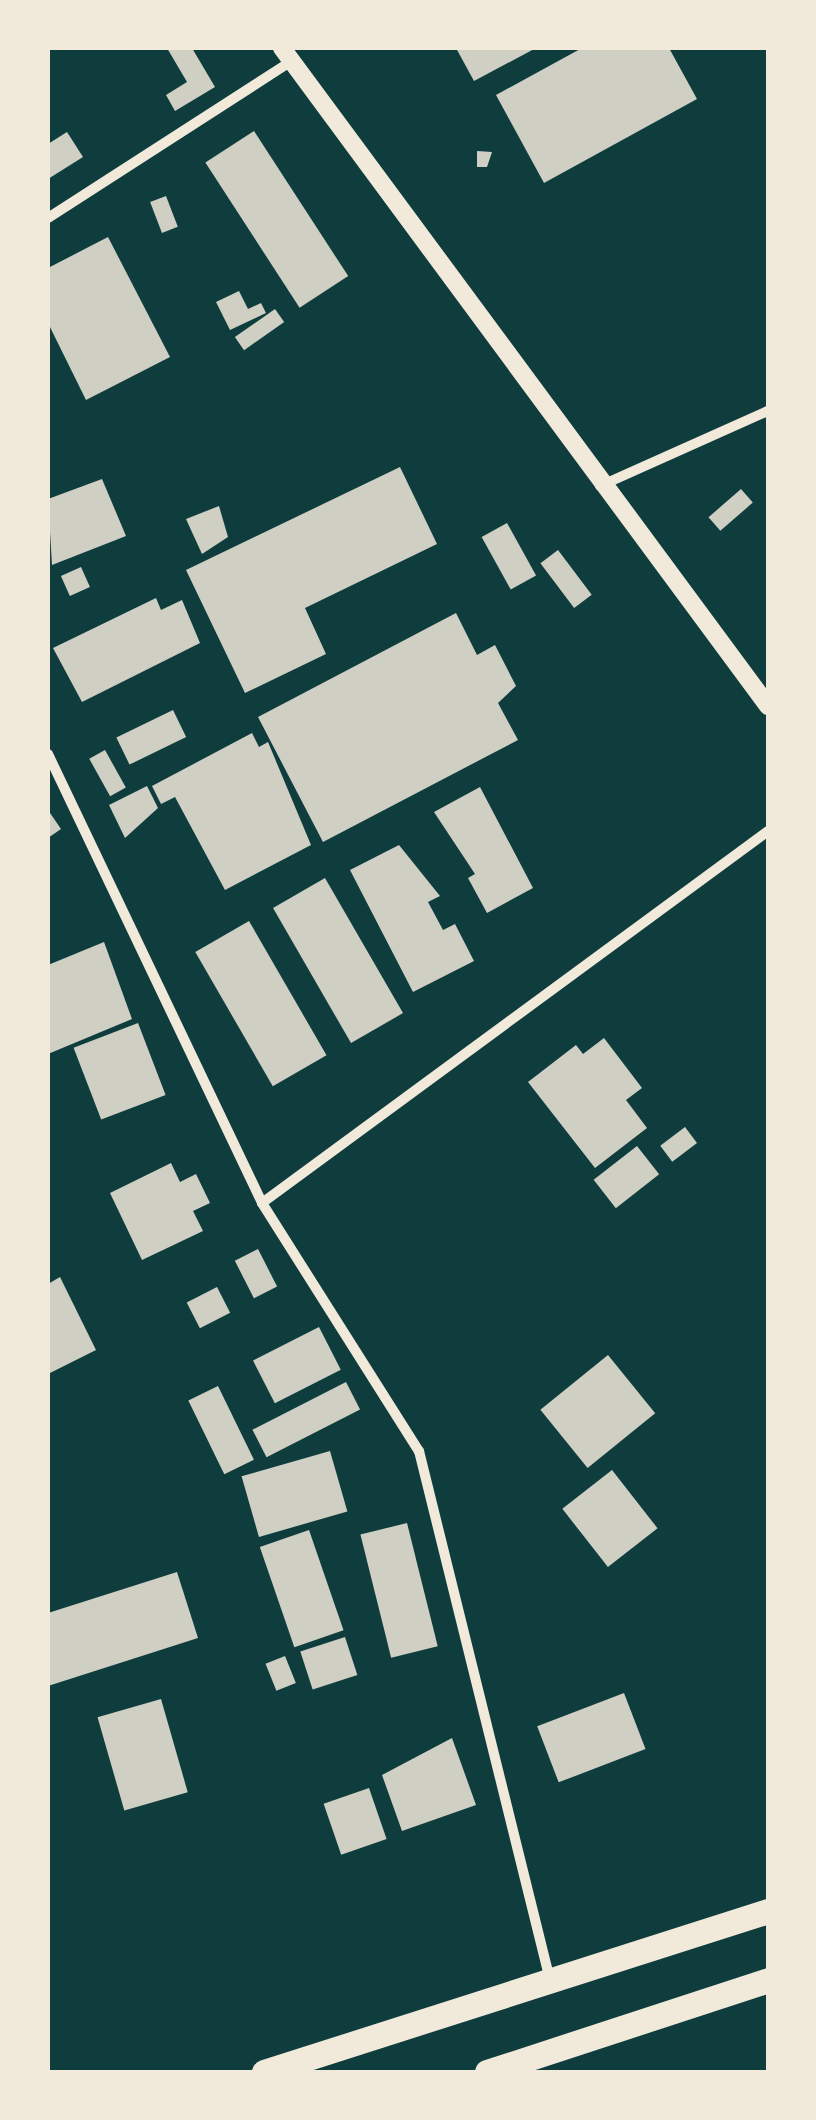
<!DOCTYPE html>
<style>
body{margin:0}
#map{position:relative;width:816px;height:2120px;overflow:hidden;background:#0f3d3e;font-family:Ubuntu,sans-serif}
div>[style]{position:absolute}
.building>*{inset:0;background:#cfcfc3;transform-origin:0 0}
.minor>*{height:10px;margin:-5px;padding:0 5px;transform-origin:5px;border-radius:5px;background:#f1e9da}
.tertiary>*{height:18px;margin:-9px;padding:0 9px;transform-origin:9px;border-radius:9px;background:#f1e9da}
.primary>*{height:25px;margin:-12.5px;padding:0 12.5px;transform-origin:12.5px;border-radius:12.5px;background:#f1e9da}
span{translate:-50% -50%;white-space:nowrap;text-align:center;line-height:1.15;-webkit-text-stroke:9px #f1e9da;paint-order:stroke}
.frame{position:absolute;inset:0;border:50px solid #f1e9da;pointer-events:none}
</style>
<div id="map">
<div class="building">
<div style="clip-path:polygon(167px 48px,192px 48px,215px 87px,175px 111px,166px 95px,187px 82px)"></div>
<div style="clip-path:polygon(456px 48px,536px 48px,474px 81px)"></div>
<div style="clip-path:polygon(582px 48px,669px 48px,697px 99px,544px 183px,496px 95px)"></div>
<div style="left:254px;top:131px;width:173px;height:58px;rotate:57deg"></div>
<div style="clip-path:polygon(67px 132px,83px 157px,48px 179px,48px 144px)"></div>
<div style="clip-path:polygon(477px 151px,492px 152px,487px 167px,477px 167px)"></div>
<div style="left:166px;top:196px;width:33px;height:17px;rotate:69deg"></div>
<div style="clip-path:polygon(108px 237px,170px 357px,86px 400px,48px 323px,48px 268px)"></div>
<div style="clip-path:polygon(239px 291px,248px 309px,261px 303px,266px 313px,230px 330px,216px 302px)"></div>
<div style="left:275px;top:309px;width:16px;height:49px;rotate:55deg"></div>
<div style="clip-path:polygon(400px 467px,437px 544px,305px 608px,326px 654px,245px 693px,186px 570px)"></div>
<div style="clip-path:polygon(102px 479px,126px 536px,52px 565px,48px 499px)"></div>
<div style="left:741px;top:489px;width:18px;height:43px;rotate:49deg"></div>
<div style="clip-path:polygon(219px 506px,228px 537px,202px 554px,186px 519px)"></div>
<div style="left:507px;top:523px;width:60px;height:29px;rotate:61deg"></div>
<div style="left:558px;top:550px;width:56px;height:22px;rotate:53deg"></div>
<div style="left:81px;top:567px;width:22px;height:22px;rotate:66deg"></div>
<div style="clip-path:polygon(156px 598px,161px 610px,182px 600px,200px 643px,82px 702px,53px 648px)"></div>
<div style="clip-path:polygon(456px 613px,477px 655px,495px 645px,516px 686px,498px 703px,518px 740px,323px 842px,258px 717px)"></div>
<div style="left:173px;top:710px;width:30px;height:63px;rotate:64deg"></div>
<div style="clip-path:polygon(252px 733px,259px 747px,268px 742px,311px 845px,225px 890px,175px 797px,161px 804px,152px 786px)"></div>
<div style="left:105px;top:750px;width:43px;height:18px;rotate:61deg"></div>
<div style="clip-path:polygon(147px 786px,158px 808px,125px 838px,109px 805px)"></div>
<div style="clip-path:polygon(480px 787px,533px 888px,487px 913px,468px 878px,475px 874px,434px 812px)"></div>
<div style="clip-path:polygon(48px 810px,61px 829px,48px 838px)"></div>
<div style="clip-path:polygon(399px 845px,440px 896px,428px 902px,443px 930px,455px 924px,474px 961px,413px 992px,350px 870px)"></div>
<div style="left:325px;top:878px;width:156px;height:60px;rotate:60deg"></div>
<div style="left:249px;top:921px;width:155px;height:62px;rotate:60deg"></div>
<div style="clip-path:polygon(104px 942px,132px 1019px,48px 1054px,48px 965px)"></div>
<div style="left:138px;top:1023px;width:77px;height:69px;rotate:69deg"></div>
<div style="clip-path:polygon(604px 1038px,642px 1088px,626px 1100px,647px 1128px,595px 1168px,528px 1082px,576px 1045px,583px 1054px)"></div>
<div style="left:685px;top:1127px;width:20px;height:31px;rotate:53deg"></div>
<div style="left:637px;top:1146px;width:36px;height:55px;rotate:52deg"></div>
<div style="clip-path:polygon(171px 1163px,180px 1182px,196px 1174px,210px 1203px,193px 1211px,203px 1231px,142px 1260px,110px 1193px)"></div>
<div style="left:258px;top:1249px;width:42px;height:26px;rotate:63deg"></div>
<div style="clip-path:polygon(60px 1277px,96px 1350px,48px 1374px,48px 1284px)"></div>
<div style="left:217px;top:1287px;width:29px;height:34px;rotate:63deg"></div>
<div style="left:319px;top:1327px;width:48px;height:74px;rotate:63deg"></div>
<div style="left:608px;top:1355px;width:75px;height:87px;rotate:51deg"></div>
<div style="left:346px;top:1382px;width:31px;height:105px;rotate:63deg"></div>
<div style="left:218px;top:1386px;width:82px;height:33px;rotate:64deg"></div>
<div style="left:330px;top:1451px;width:63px;height:92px;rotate:74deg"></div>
<div style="left:612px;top:1470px;width:74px;height:63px;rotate:52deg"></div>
<div style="left:407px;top:1523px;width:127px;height:48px;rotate:76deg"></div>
<div style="left:309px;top:1530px;width:106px;height:52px;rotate:71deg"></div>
<div style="clip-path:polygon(177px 1572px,198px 1638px,48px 1686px,48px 1613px)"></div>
<div style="left:345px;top:1637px;width:40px;height:47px;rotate:72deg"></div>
<div style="left:285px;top:1656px;width:29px;height:21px;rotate:68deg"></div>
<div style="left:624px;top:1693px;width:60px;height:93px;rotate:69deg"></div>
<div style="left:161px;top:1699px;width:97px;height:66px;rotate:74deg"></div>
<div style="clip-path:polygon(452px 1738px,476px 1805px,402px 1831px,382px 1775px)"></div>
<div style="left:369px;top:1788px;width:54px;height:48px;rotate:71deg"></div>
</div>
<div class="minor">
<div style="left:48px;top:218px;width:290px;rotate:-32.8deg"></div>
<div style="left:600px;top:486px;width:184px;rotate:-24.1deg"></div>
<div style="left:48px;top:754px;width:497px;rotate:64.5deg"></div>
<div style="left:262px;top:1203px;width:294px;rotate:57.7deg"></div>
<div style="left:419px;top:1451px;width:545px;rotate:76.09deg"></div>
<div style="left:262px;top:1203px;width:628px;rotate:-36.32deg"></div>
</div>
<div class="tertiary">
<div style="left:282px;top:48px;width:818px;rotate:53.55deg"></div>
</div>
<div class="primary">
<div style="left:264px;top:2072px;width:529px;rotate:-17.72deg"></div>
<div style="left:487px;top:2072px;width:296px;rotate:-18.1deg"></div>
</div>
<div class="frame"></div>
</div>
